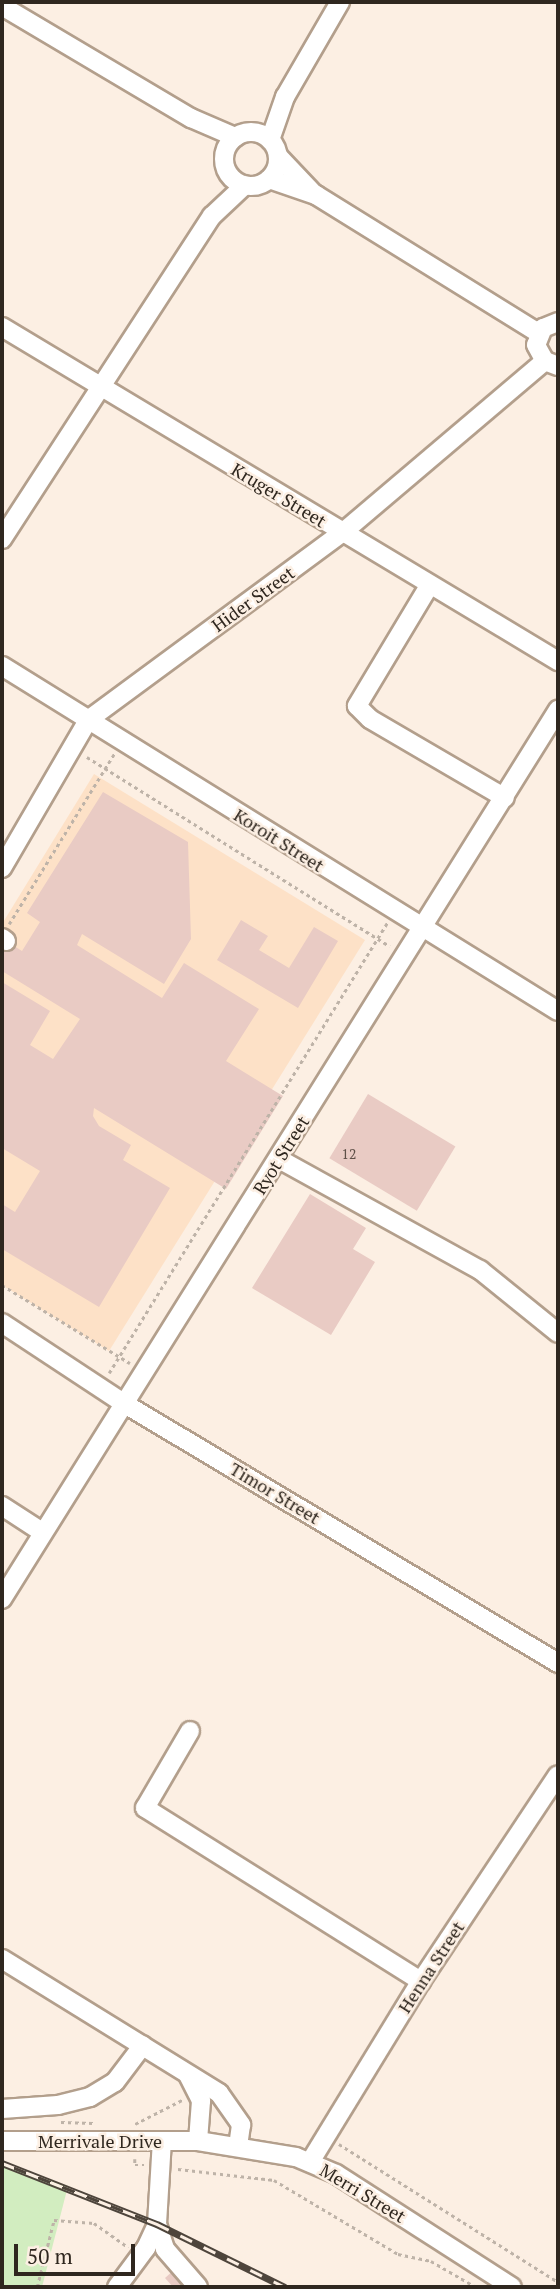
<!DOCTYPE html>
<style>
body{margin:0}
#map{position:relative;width:560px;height:2289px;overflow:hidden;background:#fcefe3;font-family:"PT Serif",serif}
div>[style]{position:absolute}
.built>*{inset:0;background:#fde1c7}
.green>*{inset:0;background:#d2edc0}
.building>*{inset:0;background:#e9cbc4;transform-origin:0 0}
.path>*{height:2.5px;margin-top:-1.25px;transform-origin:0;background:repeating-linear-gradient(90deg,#beb3a8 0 3.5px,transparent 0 7px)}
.roads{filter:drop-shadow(2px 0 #b39f8c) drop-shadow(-2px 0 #b39f8c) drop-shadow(0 2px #b39f8c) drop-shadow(0 -2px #b39f8c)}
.minor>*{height:18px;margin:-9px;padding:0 9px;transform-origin:9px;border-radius:9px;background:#fff}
.minor>.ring{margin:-9px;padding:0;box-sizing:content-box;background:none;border:18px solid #fff;border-radius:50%}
.rail>*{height:7px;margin-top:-3.5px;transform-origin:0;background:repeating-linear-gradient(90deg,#fcefe3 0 13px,#4e453c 0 26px);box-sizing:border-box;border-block:2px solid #4e453c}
span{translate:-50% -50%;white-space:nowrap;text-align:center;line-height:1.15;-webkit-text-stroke:5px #fcefe3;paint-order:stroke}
.number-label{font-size:14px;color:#5e5048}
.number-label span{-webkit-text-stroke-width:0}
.street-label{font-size:18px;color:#2f271f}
.frame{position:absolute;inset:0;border:4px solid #2f271f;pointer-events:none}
.scale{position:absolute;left:14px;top:2244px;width:121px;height:32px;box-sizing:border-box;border:4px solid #2f271f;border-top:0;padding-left:9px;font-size:21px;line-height:24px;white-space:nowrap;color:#2f271f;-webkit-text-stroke:5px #fcefe3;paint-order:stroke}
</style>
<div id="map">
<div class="built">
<div style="clip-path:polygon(94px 774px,365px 940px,109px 1351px,2px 1285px,2px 924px)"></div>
</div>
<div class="green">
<div style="clip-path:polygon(2px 2165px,68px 2186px,42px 2287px,2px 2287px)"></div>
</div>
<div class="building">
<div style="clip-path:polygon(103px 792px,188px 842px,191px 939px,164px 984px,82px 934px,77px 945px,162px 998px,184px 963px,259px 1009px,226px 1061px,283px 1096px,226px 1189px,94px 1108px,93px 1116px,99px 1126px,131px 1145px,123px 1160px,170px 1188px,99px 1307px,2px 1249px,2px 1204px,15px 1212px,40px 1171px,2px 1148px,2px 982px,50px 1011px,30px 1045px,53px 1059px,80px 1019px,2px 971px,2px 947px,6px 941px,22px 951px,40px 922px,27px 913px)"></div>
<div style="clip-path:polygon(241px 920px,268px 936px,259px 950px,289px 968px,314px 927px,338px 941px,298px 1008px,217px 960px)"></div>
<div style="left:368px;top:1094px;width:102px;height:75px;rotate:31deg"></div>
<div style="clip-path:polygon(310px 1194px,366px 1228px,353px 1249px,375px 1262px,331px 1335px,252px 1288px)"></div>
<div style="clip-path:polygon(174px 2270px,190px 2287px,173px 2287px,165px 2278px)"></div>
</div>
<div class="path">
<div style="left:87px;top:757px;width:357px;rotate:32deg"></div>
<div style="left:9px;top:924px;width:200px;rotate:-58.3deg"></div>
<div style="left:2px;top:1285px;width:150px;rotate:31.4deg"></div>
<div style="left:109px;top:1373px;width:529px;rotate:-58.29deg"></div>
<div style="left:61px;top:2122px;width:32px;rotate:2deg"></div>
<div style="left:135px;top:2124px;width:53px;rotate:-27.1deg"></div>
<div style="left:339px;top:2144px;width:259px;rotate:32.2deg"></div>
<div style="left:135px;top:2159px;width:6px;rotate:90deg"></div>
<div style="left:135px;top:2165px;width:9px"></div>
<div style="left:178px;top:2169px;width:97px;rotate:6.5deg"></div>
<div style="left:274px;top:2180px;width:144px;rotate:30.8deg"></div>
<div style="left:398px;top:2254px;width:34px;rotate:12deg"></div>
<div style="left:431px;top:2261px;width:52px;rotate:30deg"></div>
<div style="left:37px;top:2287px;width:69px;rotate:-75.8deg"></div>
<div style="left:54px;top:2220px;width:40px;rotate:4.3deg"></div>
<div style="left:94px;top:2223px;width:42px;rotate:35.2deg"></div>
</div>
<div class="roads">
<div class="minor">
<div style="left:2px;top:6px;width:220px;rotate:30.7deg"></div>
<div style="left:191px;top:118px;width:48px;rotate:23.4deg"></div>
<div class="ring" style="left:224px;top:132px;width:36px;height:36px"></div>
<div style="left:270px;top:140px;width:46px;rotate:-70.8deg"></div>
<div style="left:285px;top:97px;width:110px;rotate:-59.9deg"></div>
<div style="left:278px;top:156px;width:51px;rotate:46.6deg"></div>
<div style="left:269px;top:179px;width:50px;rotate:18.8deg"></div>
<div style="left:316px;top:195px;width:262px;rotate:31.8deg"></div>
<div style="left:558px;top:322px;width:16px;rotate:158deg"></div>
<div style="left:543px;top:328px;width:18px;rotate:112deg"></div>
<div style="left:536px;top:345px;width:18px;rotate:61deg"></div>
<div style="left:545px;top:361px;width:14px;rotate:21deg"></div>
<div style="left:2px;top:327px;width:649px;rotate:30.99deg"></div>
<div style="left:2px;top:539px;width:385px;rotate:-57deg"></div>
<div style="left:212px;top:216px;width:45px;rotate:-43.2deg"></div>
<div style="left:429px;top:586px;width:140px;rotate:121deg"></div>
<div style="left:357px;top:706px;width:18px;rotate:45deg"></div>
<div style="left:370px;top:719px;width:156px;rotate:30.3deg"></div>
<div style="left:2px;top:666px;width:654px;rotate:31.82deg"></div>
<div style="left:2px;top:868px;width:171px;rotate:-59.8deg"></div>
<div style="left:88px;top:720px;width:315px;rotate:-36.4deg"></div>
<div style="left:342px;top:533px;width:266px;rotate:-40.3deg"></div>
<div style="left:2px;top:938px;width:5px;rotate:37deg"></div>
<div style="left:279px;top:1159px;width:230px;rotate:28.9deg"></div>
<div style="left:480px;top:1270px;width:100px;rotate:38.9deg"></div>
<div style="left:2px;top:1323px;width:147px;rotate:33.4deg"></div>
<div style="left:125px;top:1404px;width:505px;rotate:30.89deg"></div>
<div style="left:2px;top:1506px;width:48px;rotate:33deg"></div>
<div style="left:2px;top:1599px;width:1049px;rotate:-57.98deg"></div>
<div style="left:190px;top:1731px;width:89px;rotate:120.3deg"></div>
<div style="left:145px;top:1808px;width:326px;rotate:32.1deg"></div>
<div style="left:2px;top:1959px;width:255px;rotate:31.7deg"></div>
<div style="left:219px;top:2093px;width:39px;rotate:55deg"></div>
<div style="left:241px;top:2125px;width:21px;rotate:98deg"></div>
<div style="left:188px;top:2075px;width:29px;rotate:63deg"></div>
<div style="left:201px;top:2101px;width:40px;rotate:94.3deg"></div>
<div style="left:2px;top:2109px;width:56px;rotate:-4.1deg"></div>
<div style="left:58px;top:2105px;width:33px;rotate:-14deg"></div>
<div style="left:90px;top:2097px;width:29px;rotate:-31deg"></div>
<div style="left:115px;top:2082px;width:46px;rotate:-52.9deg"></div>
<div style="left:2px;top:2141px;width:196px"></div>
<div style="left:198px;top:2141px;width:99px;rotate:9.3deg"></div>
<div style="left:296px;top:2157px;width:43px;rotate:23deg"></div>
<div style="left:336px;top:2174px;width:209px;rotate:32.7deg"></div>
<div style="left:310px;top:2162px;width:212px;rotate:-58.5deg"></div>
<div style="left:421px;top:1981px;width:247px;rotate:-56.4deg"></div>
<div style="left:157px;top:2224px;width:26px;rotate:72deg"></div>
<div style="left:165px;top:2249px;width:50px;rotate:49deg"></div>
<div style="left:117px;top:2287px;width:49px;rotate:-53.4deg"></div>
<div style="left:146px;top:2248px;width:26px;rotate:-65deg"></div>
<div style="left:157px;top:2224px;width:83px;rotate:-86.6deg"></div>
</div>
</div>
<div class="rail">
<div style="left:2px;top:2163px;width:167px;rotate:21.5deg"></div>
<div style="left:157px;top:2224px;width:143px;rotate:26.2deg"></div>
</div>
<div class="number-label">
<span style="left:349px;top:1154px">12</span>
</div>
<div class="street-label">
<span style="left:279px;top:495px;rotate:31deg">Kruger Street</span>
<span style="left:253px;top:599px;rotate:-36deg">Hider Street</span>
<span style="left:279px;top:840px;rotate:32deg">Koroit Street</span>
<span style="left:281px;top:1155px;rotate:-58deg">Ryot Street</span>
<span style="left:275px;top:1493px;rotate:31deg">Timor Street</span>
<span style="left:431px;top:1967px;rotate:-57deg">Henna Street</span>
<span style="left:100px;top:2141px">Merrivale Drive</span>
<span style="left:363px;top:2193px;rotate:31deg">Merri Street</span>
</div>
<div class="frame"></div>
<div class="scale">50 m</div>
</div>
